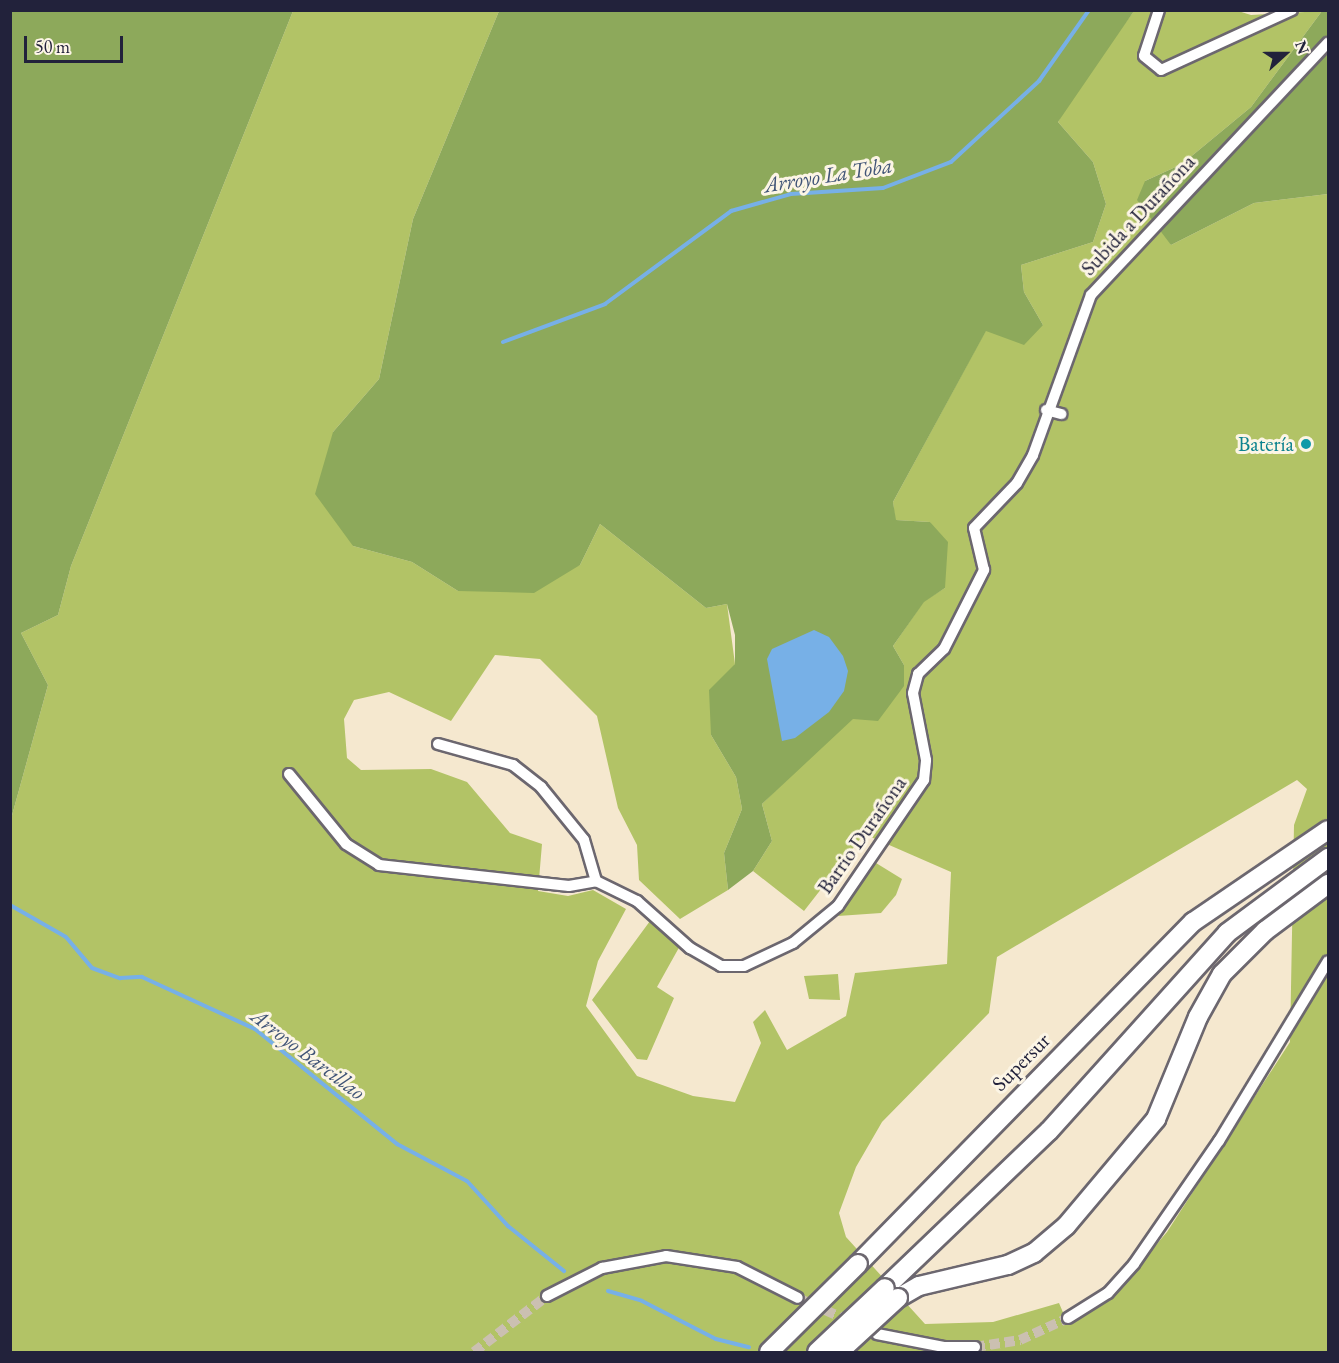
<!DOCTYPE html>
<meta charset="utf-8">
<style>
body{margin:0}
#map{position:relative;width:1339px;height:1363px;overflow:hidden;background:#f5e8cf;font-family:"EB Garamond",serif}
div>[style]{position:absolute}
.green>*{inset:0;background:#b2c366}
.forest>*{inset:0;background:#8da95b}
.water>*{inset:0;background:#77b0e7}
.stream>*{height:4px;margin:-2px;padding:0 2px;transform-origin:2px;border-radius:2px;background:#77b0e7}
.street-tunnel>*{height:10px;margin-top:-5px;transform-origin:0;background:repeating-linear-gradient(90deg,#cbc0b1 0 10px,transparent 0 15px)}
.roads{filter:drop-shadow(2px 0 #6c676f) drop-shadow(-2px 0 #6c676f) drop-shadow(0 2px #6c676f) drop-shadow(0 -2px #6c676f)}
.street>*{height:10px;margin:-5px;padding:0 5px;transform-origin:5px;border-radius:5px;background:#fff}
.highway>*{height:18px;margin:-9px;padding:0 9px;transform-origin:9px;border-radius:9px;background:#fff}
.bridges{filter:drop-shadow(2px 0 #6c676f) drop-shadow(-2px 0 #6c676f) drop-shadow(0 2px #6c676f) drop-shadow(0 -2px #6c676f)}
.highway-bridge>*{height:18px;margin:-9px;padding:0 9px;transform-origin:9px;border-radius:9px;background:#fff}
.dots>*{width:16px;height:16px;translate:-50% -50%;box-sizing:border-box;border:3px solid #fcf5e5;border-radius:50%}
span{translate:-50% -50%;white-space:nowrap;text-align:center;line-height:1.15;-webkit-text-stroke:6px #fcf5e5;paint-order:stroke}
.street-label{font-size:21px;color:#22223b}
.culture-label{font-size:21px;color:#0d838f}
.right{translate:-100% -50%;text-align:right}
.water-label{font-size:22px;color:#405477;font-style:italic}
.frame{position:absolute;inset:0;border:12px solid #22223b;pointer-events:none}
.north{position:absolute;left:1255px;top:24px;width:60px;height:60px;-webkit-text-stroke:4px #fcf5e5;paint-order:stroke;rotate:69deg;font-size:16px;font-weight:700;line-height:24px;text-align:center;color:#22223b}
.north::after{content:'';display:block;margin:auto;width:21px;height:27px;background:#22223b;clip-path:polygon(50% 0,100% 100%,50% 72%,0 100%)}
.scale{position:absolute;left:24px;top:36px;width:99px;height:27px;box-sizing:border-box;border:3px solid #22223b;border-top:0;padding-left:8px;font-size:18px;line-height:21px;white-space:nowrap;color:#22223b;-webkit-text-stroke:4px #fcf5e5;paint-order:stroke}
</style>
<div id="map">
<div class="green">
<div style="clip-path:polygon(evenodd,1235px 10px,1251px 15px,1322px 11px,1251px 107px,1182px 164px,1145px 181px,1171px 245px,1254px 203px,1328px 194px,1328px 1352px,11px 1352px,11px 819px,48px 685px,21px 633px,58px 615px,71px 566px,293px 11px,499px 11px,413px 219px,379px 379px,333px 432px,353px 546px,412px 562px,458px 591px,580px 565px,600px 524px,706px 608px,727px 604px,735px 664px,711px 735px,736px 777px,742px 809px,724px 853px,728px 890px,680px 919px,639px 880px,637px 845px,618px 808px,597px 716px,540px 659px,495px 655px,451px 721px,389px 692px,354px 700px,344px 719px,347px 758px,361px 770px,431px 769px,467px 782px,510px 833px,542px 844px,538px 891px,568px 896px,593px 890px,626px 909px,598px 961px,586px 1006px,637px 1076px,693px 1096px,735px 1102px,761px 1043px,753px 1022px,765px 1010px,787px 1050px,846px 1016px,855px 973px,947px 964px,951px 872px,864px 834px,804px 911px,753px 871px,772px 841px,762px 804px,904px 665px,893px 646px,924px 601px,945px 588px,930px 522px,895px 520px,893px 502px,986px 330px,1043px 325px,1024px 292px,1021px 265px,1093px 242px,1106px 204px,1093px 162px,1058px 122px,1072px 95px,1134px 11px,1235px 10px,1297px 780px,1307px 789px,1294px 825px,1290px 1042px,1167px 1232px,1118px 1290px,1068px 1324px,1059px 1303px,993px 1322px,925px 1324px,846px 1237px,839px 1213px,856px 1167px,882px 1122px,989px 1013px,997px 957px,1297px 780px)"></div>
<div style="clip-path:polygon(876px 863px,902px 879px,896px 895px,881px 913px,838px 916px)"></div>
<div style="clip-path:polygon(650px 921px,681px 944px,657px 987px,674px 998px,647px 1060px,637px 1059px,592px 1000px)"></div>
<div style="clip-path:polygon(838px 974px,840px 1000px,809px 999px,804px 976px)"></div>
</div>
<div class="forest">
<div style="clip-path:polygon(11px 10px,293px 11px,71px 566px,58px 615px,21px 633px,48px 685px,11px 819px)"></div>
<div style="clip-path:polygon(499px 11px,1134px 11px,1058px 122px,1093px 162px,1106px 204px,1093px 242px,1021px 265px,1024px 292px,1043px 325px,1024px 345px,986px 331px,893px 502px,896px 520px,930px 522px,948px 542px,945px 588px,924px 602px,893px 646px,904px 665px,904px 686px,878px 721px,853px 719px,762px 804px,772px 841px,753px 871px,728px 890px,724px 853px,742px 809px,736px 777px,711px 735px,709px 690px,735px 664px,735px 635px,727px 604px,706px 608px,600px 524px,580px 565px,534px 593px,458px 591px,412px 562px,353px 546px,315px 494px,333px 432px,379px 379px,413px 219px)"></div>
<div style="clip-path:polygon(1322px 11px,1328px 11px,1328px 194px,1254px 203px,1171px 245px,1137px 200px,1145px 181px,1182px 164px,1251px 107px)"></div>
</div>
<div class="water">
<div style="clip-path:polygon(814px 630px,829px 637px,843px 656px,848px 671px,844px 691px,829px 712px,795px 738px,782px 741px,767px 659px,772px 649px)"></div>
</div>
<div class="stream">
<div style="left:503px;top:342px;width:109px;rotate:-20.4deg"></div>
<div style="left:605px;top:304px;width:157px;rotate:-36.4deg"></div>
<div style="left:731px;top:211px;width:62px;rotate:-15.8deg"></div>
<div style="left:791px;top:194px;width:92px;rotate:-3.7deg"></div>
<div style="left:883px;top:188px;width:73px;rotate:-20.9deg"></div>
<div style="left:951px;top:162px;width:120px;rotate:-42.6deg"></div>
<div style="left:1039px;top:81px;width:87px;rotate:-54.8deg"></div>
<div style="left:10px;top:905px;width:64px;rotate:29.7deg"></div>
<div style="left:66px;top:937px;width:40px;rotate:50deg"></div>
<div style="left:92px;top:968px;width:30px;rotate:20deg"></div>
<div style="left:120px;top:978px;width:22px;rotate:-3deg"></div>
<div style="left:142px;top:977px;width:124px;rotate:24.7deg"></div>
<div style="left:255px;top:1029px;width:183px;rotate:39deg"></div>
<div style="left:397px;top:1144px;width:79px;rotate:27.9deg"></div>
<div style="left:467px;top:1181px;width:61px;rotate:47.7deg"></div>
<div style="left:508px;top:1226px;width:72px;rotate:38.8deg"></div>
<div style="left:608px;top:1291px;width:35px;rotate:16deg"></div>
<div style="left:642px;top:1301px;width:83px;rotate:27.2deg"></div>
<div style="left:716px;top:1339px;width:34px;rotate:14deg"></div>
</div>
<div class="street-tunnel">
<div style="left:798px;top:1298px;width:59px;rotate:24deg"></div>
<div style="left:975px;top:1347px;width:46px;rotate:-8.8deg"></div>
<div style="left:1020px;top:1340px;width:53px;rotate:-24.6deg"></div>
<div style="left:474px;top:1352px;width:92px;rotate:-37.5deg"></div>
</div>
<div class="roads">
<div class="street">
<div style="left:1159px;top:10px;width:48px;rotate:108.1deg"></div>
<div style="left:1144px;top:56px;width:22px;rotate:39deg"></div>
<div style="left:1161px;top:70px;width:144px;rotate:-24.6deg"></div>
<div style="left:1046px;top:410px;width:16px;rotate:15deg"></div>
<div style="left:438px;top:744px;width:78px;rotate:15.6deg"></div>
<div style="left:513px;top:765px;width:36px;rotate:38deg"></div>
<div style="left:541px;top:787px;width:68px;rotate:50.9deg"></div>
<div style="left:584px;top:840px;width:43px;rotate:73.7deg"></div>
<div style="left:596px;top:881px;width:46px;rotate:26deg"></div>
<div style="left:637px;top:901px;width:71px;rotate:41.6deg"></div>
<div style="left:690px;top:948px;width:36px;rotate:30deg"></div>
<div style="left:721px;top:966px;width:23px"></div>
<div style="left:744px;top:966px;width:54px;rotate:-25.1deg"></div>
<div style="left:793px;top:943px;width:58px;rotate:-39.4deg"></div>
<div style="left:838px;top:906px;width:153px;rotate:-55.7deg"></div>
<div style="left:924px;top:780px;width:20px;rotate:-84deg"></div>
<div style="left:926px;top:760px;width:68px;rotate:-101deg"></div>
<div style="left:913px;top:693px;width:20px;rotate:-75deg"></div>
<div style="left:918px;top:674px;width:36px;rotate:-44deg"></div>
<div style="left:944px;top:649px;width:89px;rotate:-63.1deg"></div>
<div style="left:984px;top:570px;width:43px;rotate:-103.4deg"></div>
<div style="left:974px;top:528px;width:62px;rotate:-46.3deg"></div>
<div style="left:1017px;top:483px;width:32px;rotate:-60deg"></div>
<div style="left:1033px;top:455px;width:170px;rotate:-70.1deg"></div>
<div style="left:1091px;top:295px;width:346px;rotate:-46.8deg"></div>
<div style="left:289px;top:774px;width:90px;rotate:50.8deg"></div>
<div style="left:346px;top:844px;width:39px;rotate:32deg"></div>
<div style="left:379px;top:865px;width:191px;rotate:6.3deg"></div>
<div style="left:569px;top:886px;width:27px;rotate:-10deg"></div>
<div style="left:547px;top:1296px;width:62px;rotate:-27deg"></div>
<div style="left:602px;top:1268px;width:65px;rotate:-10.6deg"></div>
<div style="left:666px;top:1256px;width:72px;rotate:8.8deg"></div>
<div style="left:737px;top:1267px;width:68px;rotate:26.9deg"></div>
<div style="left:1068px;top:1318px;width:47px;rotate:-32deg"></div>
<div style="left:1108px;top:1293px;width:39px;rotate:-48deg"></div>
<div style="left:1134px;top:1264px;width:150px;rotate:-55.4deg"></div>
<div style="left:1219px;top:1141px;width:210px;rotate:-58.8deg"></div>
<div style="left:877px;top:1334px;width:68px;rotate:11deg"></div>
<div style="left:944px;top:1347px;width:31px"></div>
</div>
<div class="highway">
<div style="left:858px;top:1264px;width:479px;rotate:-45.6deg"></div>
<div style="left:1193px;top:922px;width:163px;rotate:-34.3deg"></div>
<div style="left:885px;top:1288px;width:227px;rotate:-43.8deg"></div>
<div style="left:1049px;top:1131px;width:266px;rotate:-48deg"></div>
<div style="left:1227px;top:933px;width:126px;rotate:-36.6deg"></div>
<div style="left:898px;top:1298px;width:24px;rotate:-30deg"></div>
<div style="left:919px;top:1286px;width:91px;rotate:-13.3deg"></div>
<div style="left:1008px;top:1265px;width:29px;rotate:-25deg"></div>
<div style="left:1034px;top:1253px;width:42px;rotate:-40.2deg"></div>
<div style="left:1066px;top:1226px;width:140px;rotate:-49.9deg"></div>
<div style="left:1156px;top:1119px;width:110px;rotate:-67.6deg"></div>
<div style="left:1198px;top:1017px;width:49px;rotate:-60.8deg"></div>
<div style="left:1222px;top:974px;width:61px;rotate:-45deg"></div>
<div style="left:1265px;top:931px;width:79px;rotate:-36.7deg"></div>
</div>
</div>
<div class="bridges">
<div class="highway-bridge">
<div style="left:769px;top:1352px;width:125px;rotate:-44.7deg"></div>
<div style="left:817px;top:1352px;width:93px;rotate:-43.3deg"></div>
<div style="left:839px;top:1352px;width:80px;rotate:-42.5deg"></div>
</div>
</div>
<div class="dots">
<div style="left:1306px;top:444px;background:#0f9aa8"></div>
</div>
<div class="street-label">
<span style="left:1138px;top:215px;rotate:-47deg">Subida a Durañona</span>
<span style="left:862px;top:835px;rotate:-55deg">Barrio Durañona</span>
<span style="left:1021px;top:1062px;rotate:-45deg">Supersur</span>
</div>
<div class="culture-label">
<span class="right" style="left:1294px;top:444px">Batería</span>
</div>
<div class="water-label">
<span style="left:828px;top:175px;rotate:-9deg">Arroyo La Toba</span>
<span style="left:308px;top:1054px;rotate:37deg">Arroyo Barcillao</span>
</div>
<div class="frame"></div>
<div class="north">N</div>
<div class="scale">50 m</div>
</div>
